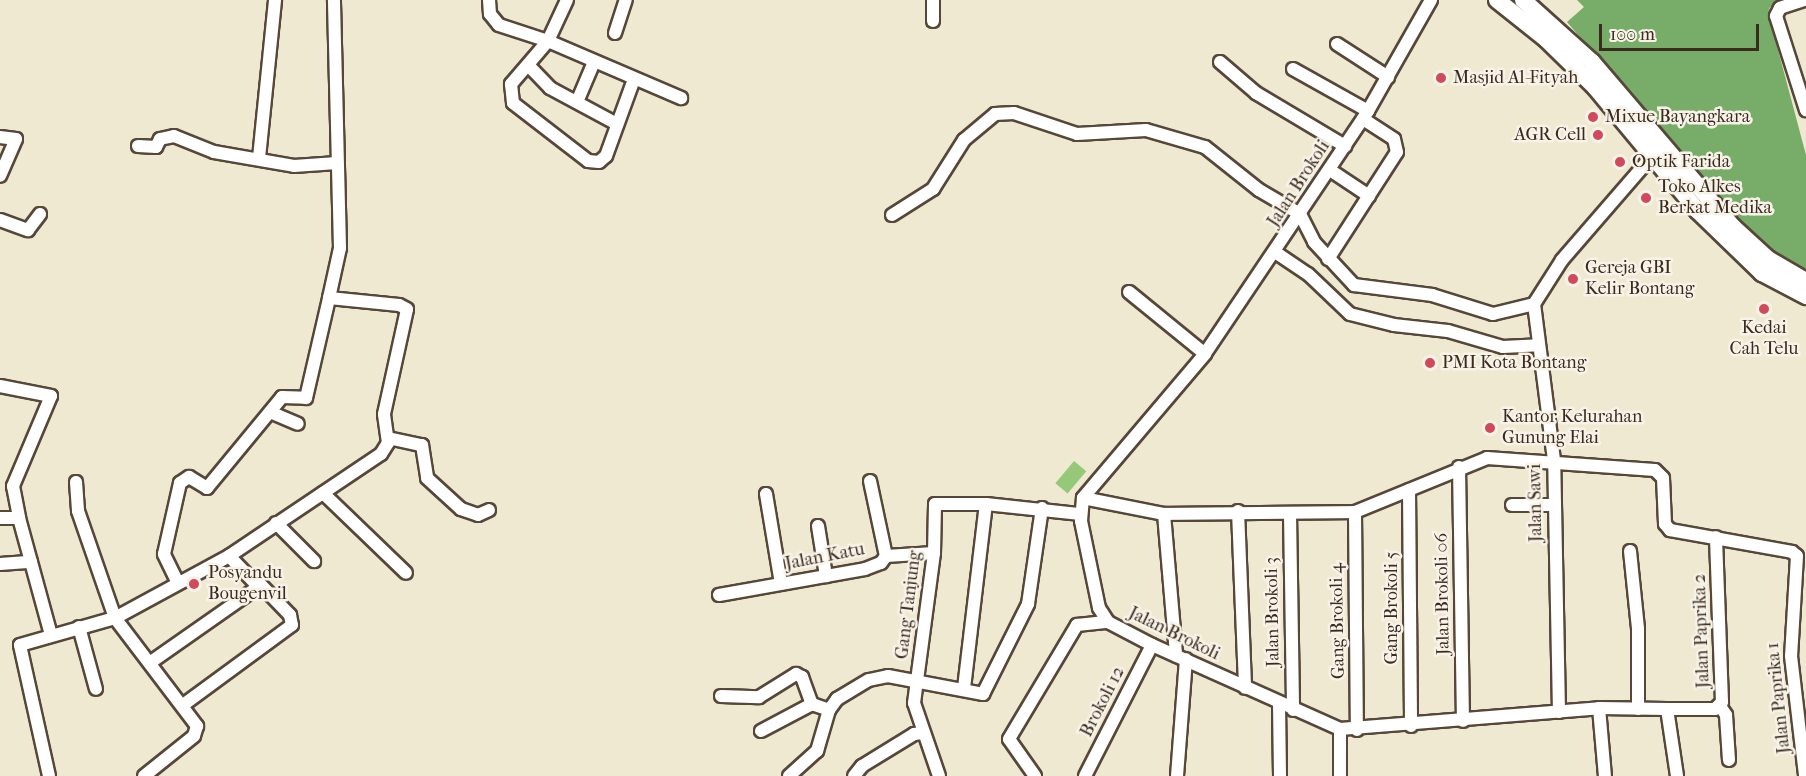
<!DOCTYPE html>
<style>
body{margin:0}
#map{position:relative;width:1806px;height:776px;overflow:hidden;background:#eee9d0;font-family:"IM FELL French Canon",serif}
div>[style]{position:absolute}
.green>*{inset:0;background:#95c879;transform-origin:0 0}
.forest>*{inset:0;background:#78ac69}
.roads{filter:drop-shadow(2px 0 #564739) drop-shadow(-2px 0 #564739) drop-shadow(0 2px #564739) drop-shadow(0 -2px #564739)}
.street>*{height:12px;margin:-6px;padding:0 6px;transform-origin:6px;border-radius:6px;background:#fff}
.secondary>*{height:16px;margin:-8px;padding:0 8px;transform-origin:8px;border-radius:8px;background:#fff}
.dots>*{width:16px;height:16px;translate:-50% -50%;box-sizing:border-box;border:3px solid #f7f3e8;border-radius:50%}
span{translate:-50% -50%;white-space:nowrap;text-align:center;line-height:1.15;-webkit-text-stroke:5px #f7f3e8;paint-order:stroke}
.poi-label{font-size:18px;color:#3b2a1e}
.left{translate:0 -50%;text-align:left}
.right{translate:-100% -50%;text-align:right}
.street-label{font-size:18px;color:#3b2a1e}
.scale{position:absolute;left:1599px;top:24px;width:160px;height:27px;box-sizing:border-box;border:3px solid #3b2a1e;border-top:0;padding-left:8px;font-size:18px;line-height:21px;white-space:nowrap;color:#3b2a1e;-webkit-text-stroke:4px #f7f3e8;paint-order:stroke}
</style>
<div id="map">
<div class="green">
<div style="left:1074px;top:461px;width:16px;height:29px;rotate:40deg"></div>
</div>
<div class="forest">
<div style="clip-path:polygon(1577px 0,1790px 0,1770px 7px,1768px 12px,1806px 155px,1806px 269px,1767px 249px,1724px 207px,1567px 22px,1584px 7px)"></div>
</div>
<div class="roads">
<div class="street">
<div style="left:489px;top:0;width:14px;rotate:86deg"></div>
<div style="left:490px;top:14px;width:14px;rotate:51deg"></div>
<div style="left:499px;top:25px;width:52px;rotate:18.1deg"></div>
<div style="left:548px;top:41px;width:145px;rotate:23.2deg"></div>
<div style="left:567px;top:0;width:45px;rotate:114.9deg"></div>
<div style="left:548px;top:41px;width:57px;rotate:130.7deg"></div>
<div style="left:511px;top:84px;width:19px;rotate:84deg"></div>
<div style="left:513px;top:103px;width:95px;rotate:37.7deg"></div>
<div style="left:588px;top:161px;width:11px;rotate:5deg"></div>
<div style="left:599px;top:162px;width:9px;rotate:-41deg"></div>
<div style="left:606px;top:156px;width:82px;rotate:-70deg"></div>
<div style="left:933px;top:0;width:21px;rotate:90deg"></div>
<div style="left:1431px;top:0;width:128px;rotate:119.6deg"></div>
<div style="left:1368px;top:111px;width:293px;rotate:123.9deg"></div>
<div style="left:1205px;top:354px;width:189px;rotate:130.3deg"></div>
<div style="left:1083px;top:498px;width:23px;rotate:95deg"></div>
<div style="left:1081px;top:521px;width:89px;rotate:78.3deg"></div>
<div style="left:1099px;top:608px;width:17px;rotate:57deg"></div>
<div style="left:1108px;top:622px;width:50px;rotate:27.6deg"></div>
<div style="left:1152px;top:645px;width:206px;rotate:24.1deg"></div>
<div style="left:1340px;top:729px;width:260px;rotate:-4.6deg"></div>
<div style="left:1599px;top:708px;width:68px;rotate:0.8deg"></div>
<div style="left:1667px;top:709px;width:68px;rotate:81.5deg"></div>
<div style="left:1804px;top:0;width:25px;rotate:162deg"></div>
<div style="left:1780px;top:8px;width:9px;rotate:117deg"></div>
<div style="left:1776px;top:16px;width:99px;rotate:72.3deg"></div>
<div style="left:615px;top:33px;width:35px;rotate:-72deg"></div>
<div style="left:1337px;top:44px;width:61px;rotate:32.9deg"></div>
<div style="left:1220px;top:62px;width:48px;rotate:40.7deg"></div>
<div style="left:1256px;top:93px;width:104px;rotate:30.8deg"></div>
<div style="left:528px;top:65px;width:32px;rotate:46deg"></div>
<div style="left:550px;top:88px;width:76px;rotate:28.2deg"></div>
<div style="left:1293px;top:69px;width:86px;rotate:29.2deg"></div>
<div style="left:577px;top:102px;width:43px;rotate:-67deg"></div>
<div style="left:0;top:137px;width:16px;rotate:7deg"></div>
<div style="left:16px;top:139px;width:40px;rotate:113.4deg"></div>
<div style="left:138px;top:146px;width:18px;rotate:3deg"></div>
<div style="left:156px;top:147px;width:9px;rotate:-63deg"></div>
<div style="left:160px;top:139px;width:14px;rotate:-12deg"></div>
<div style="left:174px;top:136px;width:43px;rotate:21.8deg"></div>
<div style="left:214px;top:152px;width:81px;rotate:9.9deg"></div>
<div style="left:294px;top:166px;width:43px;rotate:-4deg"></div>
<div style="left:259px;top:158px;width:159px;rotate:-84.2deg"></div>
<div style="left:1330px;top:170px;width:47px;rotate:33.7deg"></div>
<div style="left:892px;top:215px;width:49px;rotate:-32.4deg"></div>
<div style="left:933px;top:189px;width:58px;rotate:-57.7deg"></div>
<div style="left:964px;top:140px;width:40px;rotate:-40deg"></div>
<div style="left:995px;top:114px;width:19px;rotate:-3deg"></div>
<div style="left:1014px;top:113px;width:66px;rotate:18.4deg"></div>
<div style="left:1077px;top:134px;width:69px;rotate:-3.3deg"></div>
<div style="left:1146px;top:130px;width:61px;rotate:16.1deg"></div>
<div style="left:1205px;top:147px;width:69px;rotate:38.5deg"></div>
<div style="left:1259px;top:190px;width:48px;rotate:30.3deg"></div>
<div style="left:1300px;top:214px;width:31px;rotate:63deg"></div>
<div style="left:1314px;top:242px;width:59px;rotate:47.1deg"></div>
<div style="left:1354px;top:285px;width:79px;rotate:7.3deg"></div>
<div style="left:1432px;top:295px;width:64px;rotate:17.3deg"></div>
<div style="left:1493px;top:314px;width:42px;rotate:-13.7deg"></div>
<div style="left:0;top:220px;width:30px;rotate:20deg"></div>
<div style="left:28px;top:230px;width:20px;rotate:-53deg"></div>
<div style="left:1275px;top:252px;width:40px;rotate:34deg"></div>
<div style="left:1308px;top:274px;width:58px;rotate:43.6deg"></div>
<div style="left:1350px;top:314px;width:45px;rotate:14deg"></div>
<div style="left:1394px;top:325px;width:54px;rotate:6.3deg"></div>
<div style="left:1448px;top:331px;width:57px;rotate:16.2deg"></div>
<div style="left:1503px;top:347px;width:35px;rotate:-3deg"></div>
<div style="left:1328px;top:259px;width:127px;rotate:-57.2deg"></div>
<div style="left:1397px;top:152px;width:13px;rotate:-103deg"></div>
<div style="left:1394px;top:139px;width:37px;rotate:-147deg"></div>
<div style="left:1129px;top:292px;width:98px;rotate:39.2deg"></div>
<div style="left:0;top:386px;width:52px;rotate:11.1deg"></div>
<div style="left:51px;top:396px;width:98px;rotate:112.9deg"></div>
<div style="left:13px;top:486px;width:33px;rotate:79deg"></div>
<div style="left:270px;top:412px;width:30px;rotate:23deg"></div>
<div style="left:388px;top:438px;width:35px;rotate:12deg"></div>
<div style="left:422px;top:445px;width:33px;rotate:81deg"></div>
<div style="left:427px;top:478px;width:46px;rotate:42.4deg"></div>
<div style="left:461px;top:509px;width:18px;rotate:19deg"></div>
<div style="left:478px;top:515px;width:12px;rotate:-24deg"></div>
<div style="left:1459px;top:467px;width:254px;rotate:89.1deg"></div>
<div style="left:870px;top:481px;width:77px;rotate:78deg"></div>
<div style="left:76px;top:482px;width:29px;rotate:86deg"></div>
<div style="left:78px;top:511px;width:113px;rotate:70.9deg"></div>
<div style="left:115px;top:618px;width:136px;rotate:52.8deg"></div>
<div style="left:197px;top:726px;width:10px;rotate:107deg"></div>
<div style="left:194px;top:736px;width:64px;rotate:141.3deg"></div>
<div style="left:1409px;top:490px;width:236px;rotate:89.5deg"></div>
<div style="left:323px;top:493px;width:115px;rotate:43.9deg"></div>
<div style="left:766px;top:494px;width:91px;rotate:80.5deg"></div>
<div style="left:1083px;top:498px;width:83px;rotate:11.2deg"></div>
<div style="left:1164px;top:514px;width:191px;rotate:-0.6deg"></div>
<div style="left:1355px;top:512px;width:143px;rotate:-22.2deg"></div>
<div style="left:1487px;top:458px;width:168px;rotate:4.1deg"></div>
<div style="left:1655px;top:470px;width:11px;rotate:45deg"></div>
<div style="left:1663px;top:478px;width:46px;rotate:87.5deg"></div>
<div style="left:1665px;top:524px;width:8px;rotate:50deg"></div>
<div style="left:1670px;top:530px;width:124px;rotate:10.2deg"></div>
<div style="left:1792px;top:552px;width:6px;rotate:39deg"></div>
<div style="left:1797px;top:556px;width:100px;rotate:93.4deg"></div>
<div style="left:1791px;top:656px;width:121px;rotate:83.3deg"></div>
<div style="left:1512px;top:505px;width:43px"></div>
<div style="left:1238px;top:511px;width:177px;rotate:87.7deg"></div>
<div style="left:1355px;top:512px;width:218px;rotate:89.5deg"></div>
<div style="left:1164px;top:514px;width:142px;rotate:85.1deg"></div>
<div style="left:1290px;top:514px;width:196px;rotate:89.1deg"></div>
<div style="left:0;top:518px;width:19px"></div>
<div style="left:19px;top:518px;width:121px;rotate:74.7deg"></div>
<div style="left:276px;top:523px;width:54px;rotate:45deg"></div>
<div style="left:818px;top:526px;width:51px;rotate:80.9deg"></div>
<div style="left:1630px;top:551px;width:78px;rotate:84.1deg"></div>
<div style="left:1638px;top:629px;width:80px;rotate:90deg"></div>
<div style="left:229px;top:556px;width:42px;rotate:46deg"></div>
<div style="left:0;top:564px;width:31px;rotate:-4deg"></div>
<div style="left:177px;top:581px;width:30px;rotate:-116deg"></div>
<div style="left:164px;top:554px;width:73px;rotate:-77.3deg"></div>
<div style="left:180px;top:483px;width:11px;rotate:-34deg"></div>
<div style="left:189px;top:477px;width:21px;rotate:31deg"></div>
<div style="left:207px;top:488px;width:118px;rotate:-50.5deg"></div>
<div style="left:282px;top:397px;width:24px;rotate:2deg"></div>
<div style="left:306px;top:398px;width:103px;rotate:-77deg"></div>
<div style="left:719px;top:595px;width:148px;rotate:-10.1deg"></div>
<div style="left:865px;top:569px;width:17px;rotate:-21deg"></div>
<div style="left:881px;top:563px;width:9px;rotate:-54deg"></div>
<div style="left:886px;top:556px;width:48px;rotate:-3.6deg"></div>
<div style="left:79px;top:627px;width:64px;rotate:74.7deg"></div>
<div style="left:151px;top:662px;width:134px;rotate:-35deg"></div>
<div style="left:261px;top:585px;width:42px;rotate:46deg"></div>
<div style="left:290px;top:615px;width:10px;rotate:79deg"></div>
<div style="left:292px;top:625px;width:135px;rotate:143.7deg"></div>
<div style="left:964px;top:688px;width:185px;rotate:-83.2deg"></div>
<div style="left:721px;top:696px;width:38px;rotate:2deg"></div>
<div style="left:759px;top:697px;width:44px;rotate:-31.9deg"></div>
<div style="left:796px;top:674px;width:7px;rotate:27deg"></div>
<div style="left:802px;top:677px;width:29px;rotate:70deg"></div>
<div style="left:1279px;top:704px;width:72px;rotate:89.2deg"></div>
<div style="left:1720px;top:706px;width:11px;rotate:56deg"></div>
<div style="left:1726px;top:715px;width:45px;rotate:86.2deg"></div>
<div style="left:1599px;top:708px;width:68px;rotate:85deg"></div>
<div style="left:1667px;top:709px;width:48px"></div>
<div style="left:1715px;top:709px;width:10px;rotate:-45deg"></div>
<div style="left:1722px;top:702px;width:165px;rotate:-92.1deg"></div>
<div style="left:1559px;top:712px;width:252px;rotate:-91.1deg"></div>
<div style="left:1554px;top:460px;width:157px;rotate:-97.3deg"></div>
<div style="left:1534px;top:304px;width:52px;rotate:-57.5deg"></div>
<div style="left:1562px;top:260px;width:138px;rotate:-49.1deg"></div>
<div style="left:1340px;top:729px;width:47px;rotate:90deg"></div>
<div style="left:761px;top:731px;width:58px;rotate:-27.9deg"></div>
<div style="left:812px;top:704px;width:18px;rotate:19deg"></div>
<div style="left:49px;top:776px;width:134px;rotate:-102.5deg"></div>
<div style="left:20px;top:645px;width:99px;rotate:-15.9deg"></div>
<div style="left:115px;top:618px;width:130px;rotate:-28.5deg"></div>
<div style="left:229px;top:556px;width:183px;rotate:-33.9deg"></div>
<div style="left:381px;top:454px;width:13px;rotate:-58deg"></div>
<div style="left:388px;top:443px;width:29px;rotate:-98deg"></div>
<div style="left:384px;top:414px;width:107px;rotate:-77.6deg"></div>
<div style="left:407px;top:309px;width:9px;rotate:-153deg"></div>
<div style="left:399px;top:305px;width:70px;rotate:-174.3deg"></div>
<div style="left:329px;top:298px;width:51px;rotate:-77.6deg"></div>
<div style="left:340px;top:248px;width:248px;rotate:-91.4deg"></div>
<div style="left:789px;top:776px;width:38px;rotate:-42deg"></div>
<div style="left:817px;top:751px;width:43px;rotate:-73.7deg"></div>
<div style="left:829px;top:710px;width:14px;rotate:-54deg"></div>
<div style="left:837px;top:699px;width:37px;rotate:-31deg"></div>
<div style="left:869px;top:680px;width:19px;rotate:-12deg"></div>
<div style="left:888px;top:676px;width:97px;rotate:10.7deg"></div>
<div style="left:983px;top:694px;width:101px;rotate:-63.4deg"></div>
<div style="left:1028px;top:604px;width:97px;rotate:-81.7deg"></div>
<div style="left:854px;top:776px;width:13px;rotate:-51deg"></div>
<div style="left:862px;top:766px;width:61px;rotate:-31.6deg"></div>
<div style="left:914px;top:734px;width:9px;rotate:-6deg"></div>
<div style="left:939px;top:776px;width:77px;rotate:-108.9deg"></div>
<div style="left:914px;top:703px;width:151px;rotate:-82.4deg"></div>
<div style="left:934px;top:553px;width:49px;rotate:-88.8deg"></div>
<div style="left:935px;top:504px;width:51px"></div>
<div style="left:986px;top:504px;width:95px;rotate:6.1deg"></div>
<div style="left:1035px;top:776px;width:45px;rotate:-125.1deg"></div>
<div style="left:1009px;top:739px;width:133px;rotate:-59.2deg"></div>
<div style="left:1077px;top:625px;width:31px;rotate:-6deg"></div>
<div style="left:1085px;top:776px;width:147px;rotate:-62.9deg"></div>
<div style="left:1177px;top:776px;width:117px;rotate:-85.6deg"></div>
</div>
<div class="secondary">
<div style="left:1497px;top:0;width:63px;rotate:38.5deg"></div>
<div style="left:1546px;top:39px;width:69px;rotate:44.4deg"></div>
<div style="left:1595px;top:87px;width:160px;rotate:50.3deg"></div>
<div style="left:1697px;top:210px;width:91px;rotate:44.1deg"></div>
<div style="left:1762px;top:273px;width:50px;rotate:27.6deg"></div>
<div style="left:1523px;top:0;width:93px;rotate:41.9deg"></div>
<div style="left:1592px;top:62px;width:217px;rotate:49.5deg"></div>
<div style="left:1733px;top:227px;width:47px;rotate:42.4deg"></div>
<div style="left:1768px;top:259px;width:44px;rotate:30.1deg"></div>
</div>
</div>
<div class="dots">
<div style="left:1441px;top:78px;background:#d1495b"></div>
<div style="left:1593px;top:117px;background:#d1495b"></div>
<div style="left:1598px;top:135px;background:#d1495b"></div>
<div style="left:1620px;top:162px;background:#d1495b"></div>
<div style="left:1646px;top:198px;background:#d1495b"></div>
<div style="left:1573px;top:279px;background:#d1495b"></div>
<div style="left:1764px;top:309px;background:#d1495b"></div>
<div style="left:1430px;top:363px;background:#d1495b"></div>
<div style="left:1490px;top:428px;background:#d1495b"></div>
<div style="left:194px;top:584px;background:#d1495b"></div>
</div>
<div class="poi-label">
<span class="left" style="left:1453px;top:78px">Masjid Al-Fityah</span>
<span class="left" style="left:1605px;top:117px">Mixue Bayangkara</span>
<span class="right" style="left:1586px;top:135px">AGR Cell</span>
<span class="left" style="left:1632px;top:162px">Optik Farida</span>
<span class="left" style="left:1658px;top:198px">Toko Alkes<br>Berkat Medika</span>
<span class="left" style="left:1585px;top:279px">Gereja GBI<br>Kelir Bontang</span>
<span style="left:1764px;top:339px">Kedai<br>Cah Telu</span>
<span class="left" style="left:1442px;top:363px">PMI Kota Bontang</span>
<span class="left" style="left:1502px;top:428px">Kantor Kelurahan<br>Gunung Elai</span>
<span class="left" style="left:208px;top:584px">Posyandu<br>Bougenvil</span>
</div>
<div class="street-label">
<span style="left:1299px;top:184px;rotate:-57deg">Jalan Brokoli</span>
<span style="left:1536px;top:503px;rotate:-91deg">Jalan Sawi</span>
<span style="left:825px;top:557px;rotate:-11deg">Jalan Katu</span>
<span style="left:1443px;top:594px;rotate:-91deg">Jalan Brokoli 06</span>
<span style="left:909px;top:605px;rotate:-83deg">Gang Tanjung</span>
<span style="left:1392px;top:608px;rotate:-90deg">Gang Brokoli 5</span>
<span style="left:1273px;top:612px;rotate:-91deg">Jalan Brokoli 3</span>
<span style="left:1338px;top:621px;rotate:-91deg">Gang Brokoli 4</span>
<span style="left:1702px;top:631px;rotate:-92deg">Jalan Paprika 2</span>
<span style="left:1174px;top:634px;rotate:26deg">Jalan Brokoli</span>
<span style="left:1779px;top:698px;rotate:-96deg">Jalan Paprika 1</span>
<span style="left:1103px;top:702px;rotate:-63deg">Brokoli 12</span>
</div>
<div class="scale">100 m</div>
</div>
